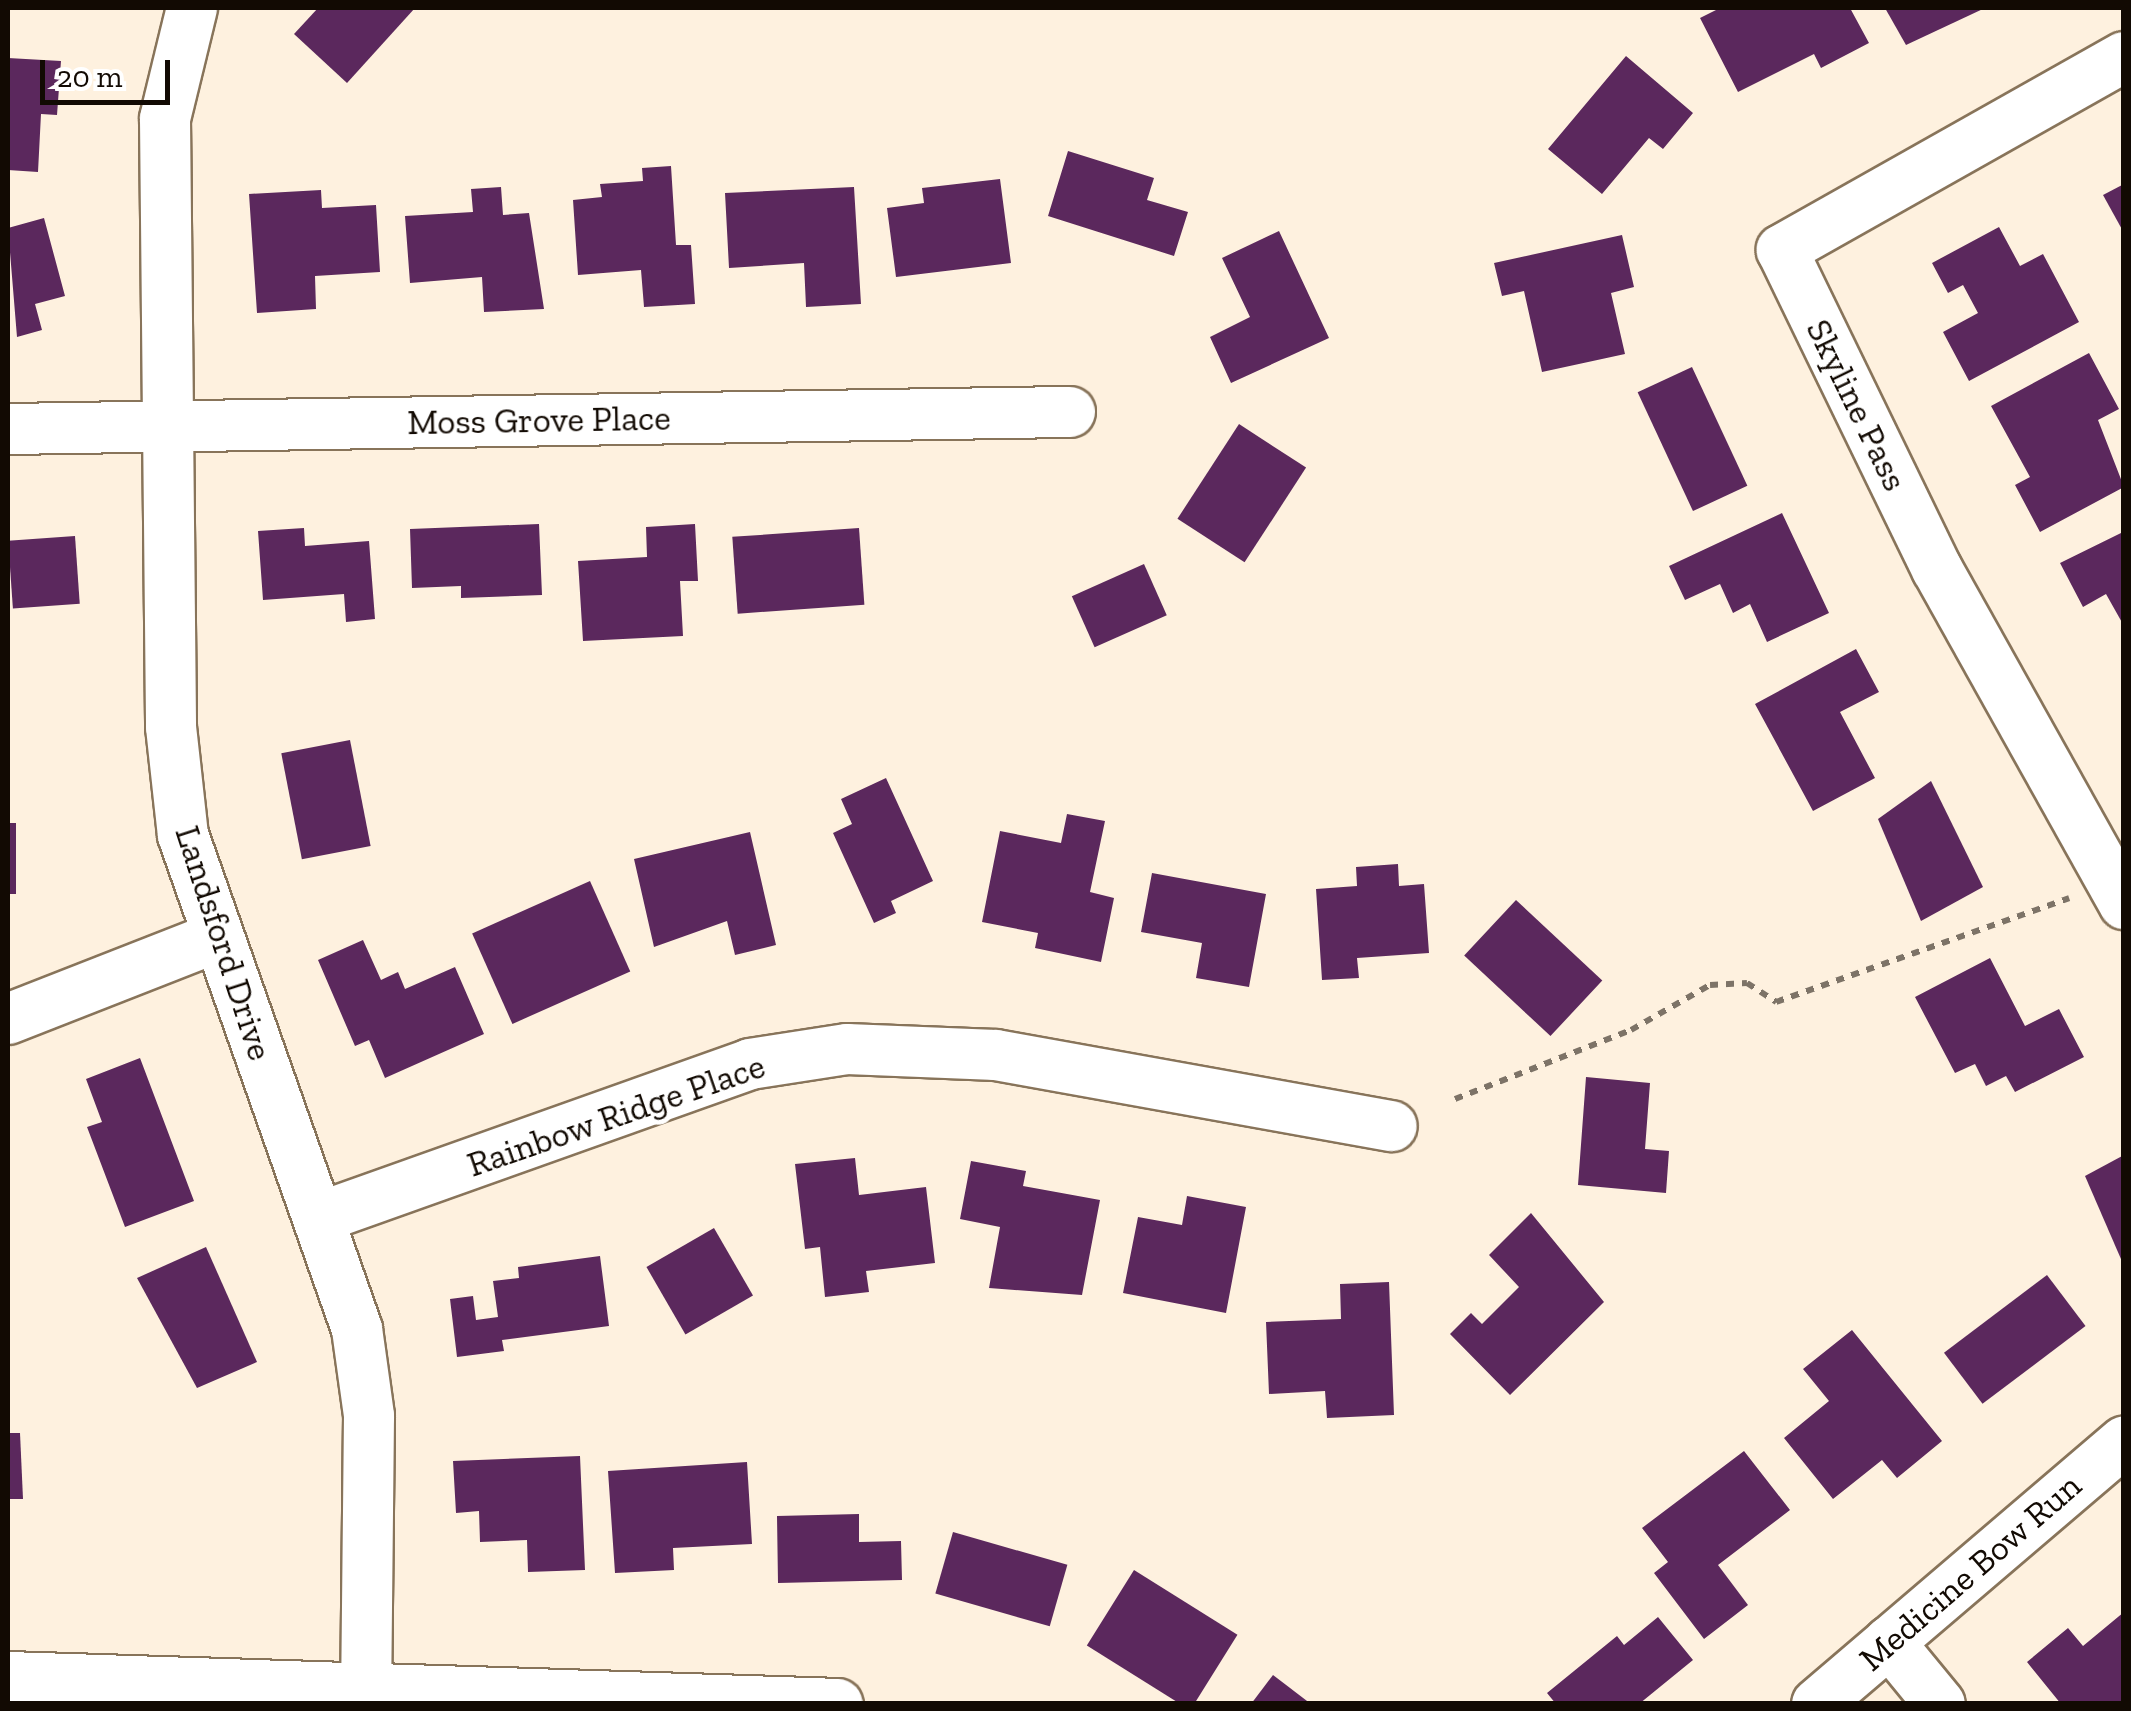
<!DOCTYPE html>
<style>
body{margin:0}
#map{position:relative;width:2131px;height:1711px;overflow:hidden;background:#fef1df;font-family:"Zilla Slab",serif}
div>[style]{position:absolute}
.building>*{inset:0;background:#5b285d;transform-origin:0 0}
.path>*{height:6px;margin-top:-3px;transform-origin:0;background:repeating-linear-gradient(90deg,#7d7367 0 8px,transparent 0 16px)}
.roads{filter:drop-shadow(2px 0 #88745a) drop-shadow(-2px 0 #88745a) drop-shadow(0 2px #88745a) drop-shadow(0 -2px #88745a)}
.minor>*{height:50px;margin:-25px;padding:0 25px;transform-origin:25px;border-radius:25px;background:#fff}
span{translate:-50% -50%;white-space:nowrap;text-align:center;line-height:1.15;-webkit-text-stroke:10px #fff;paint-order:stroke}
.street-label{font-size:35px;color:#120a03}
.frame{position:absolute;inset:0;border:10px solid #120a03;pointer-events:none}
.scale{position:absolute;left:40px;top:60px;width:130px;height:45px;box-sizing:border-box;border:5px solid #120a03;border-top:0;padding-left:12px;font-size:30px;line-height:35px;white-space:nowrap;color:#120a03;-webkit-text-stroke:8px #fff;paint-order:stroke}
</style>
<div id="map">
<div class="building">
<div style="clip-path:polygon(318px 8px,415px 8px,347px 83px,294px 34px)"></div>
<div style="clip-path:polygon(1720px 8px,1850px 8px,1869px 43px,1821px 68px,1814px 54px,1738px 92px,1700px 18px)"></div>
<div style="clip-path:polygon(1885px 8px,1985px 8px,1906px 45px)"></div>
<div style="clip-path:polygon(1626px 56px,1693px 113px,1663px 149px,1649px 138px,1602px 194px,1548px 149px)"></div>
<div style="clip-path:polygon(8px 58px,61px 61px,57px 115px,41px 114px,38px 172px,8px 170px)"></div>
<div style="clip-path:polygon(1068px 151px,1154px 178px,1147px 200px,1188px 212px,1174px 256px,1048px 216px)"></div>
<div style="clip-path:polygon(671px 166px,676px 245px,691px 245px,695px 304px,644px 307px,641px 270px,578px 275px,573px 200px,602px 197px,600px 184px,643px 181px,642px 168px)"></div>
<div style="clip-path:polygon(1000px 179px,1011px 263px,896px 277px,887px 208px,924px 203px,922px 188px)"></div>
<div style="clip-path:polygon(2124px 184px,2124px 233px,2103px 195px)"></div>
<div style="clip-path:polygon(501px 187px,503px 215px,529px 213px,544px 309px,484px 312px,482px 277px,410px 283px,405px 216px,473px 212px,471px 189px)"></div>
<div style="clip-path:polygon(854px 187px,861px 304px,806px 307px,804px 263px,729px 268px,725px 193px)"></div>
<div style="clip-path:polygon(321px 190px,322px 208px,376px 205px,380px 272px,315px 276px,316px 309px,257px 313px,249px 194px)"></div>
<div style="clip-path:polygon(44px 218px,65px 296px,35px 304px,42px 330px,17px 337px,8px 228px)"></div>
<div style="clip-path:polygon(1999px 227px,2020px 266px,2043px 254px,2079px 322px,1969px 381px,1943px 332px,1978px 313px,1963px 285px,1948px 293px,1932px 263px)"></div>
<div style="clip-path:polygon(1279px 231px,1329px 338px,1231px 383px,1210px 337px,1250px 317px,1222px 258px)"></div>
<div style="clip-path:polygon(1622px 235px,1634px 287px,1611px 293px,1625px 354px,1542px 372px,1524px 291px,1502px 296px,1494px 263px)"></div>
<div style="clip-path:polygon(2089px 353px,2119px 409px,2098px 420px,2124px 487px,2040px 532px,2015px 485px,2030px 477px,1991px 406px)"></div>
<div style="left:1692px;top:367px;width:131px;height:60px;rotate:65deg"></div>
<div style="left:1239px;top:424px;width:80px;height:113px;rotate:33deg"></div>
<div style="clip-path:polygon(1782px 513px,1829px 613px,1767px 642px,1750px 604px,1733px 613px,1720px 584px,1685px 600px,1669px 566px)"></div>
<div style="clip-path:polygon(539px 524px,542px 595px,461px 598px,461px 586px,412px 588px,410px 529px)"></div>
<div style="clip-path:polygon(695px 524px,698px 581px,680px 581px,683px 636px,583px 641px,578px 561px,647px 557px,646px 527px)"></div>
<div style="clip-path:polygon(304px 528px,305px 546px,369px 541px,375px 619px,346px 622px,344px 594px,263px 600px,258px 531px)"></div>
<div style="left:859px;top:528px;width:77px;height:127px;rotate:86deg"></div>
<div style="clip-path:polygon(2121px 533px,2124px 538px,2124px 626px,2106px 594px,2083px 607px,2060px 563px)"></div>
<div style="left:75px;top:536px;width:68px;height:67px;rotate:86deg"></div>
<div style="left:1144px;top:564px;width:56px;height:79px;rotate:66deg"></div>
<div style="clip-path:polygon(1856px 649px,1879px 692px,1840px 712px,1875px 778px,1813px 811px,1755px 704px)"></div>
<div style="left:350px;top:740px;width:108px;height:70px;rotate:79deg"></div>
<div style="clip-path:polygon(886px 778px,933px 881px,891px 901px,896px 913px,874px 923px,833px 833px,852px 824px,841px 799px)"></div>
<div style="clip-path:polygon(1931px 781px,1983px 887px,1921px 921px,1878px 819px)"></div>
<div style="clip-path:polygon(1067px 814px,1105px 821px,1090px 892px,1114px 898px,1101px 962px,1035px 948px,1038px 933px,982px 922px,1000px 831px,1061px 843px)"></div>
<div style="left:8px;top:823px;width:8px;height:71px"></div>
<div style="clip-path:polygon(750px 832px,776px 945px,735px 955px,727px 921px,654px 947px,634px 859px)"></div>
<div style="clip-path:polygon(1398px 864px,1399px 886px,1424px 884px,1429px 953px,1357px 958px,1359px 978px,1322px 980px,1316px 889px,1357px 886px,1356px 867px)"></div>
<div style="clip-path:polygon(1152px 873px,1266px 894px,1249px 987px,1196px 978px,1202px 943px,1141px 932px)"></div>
<div style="left:590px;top:881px;width:99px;height:129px;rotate:66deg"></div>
<div style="left:1516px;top:900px;width:118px;height:76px;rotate:43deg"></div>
<div style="clip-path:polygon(363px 940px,381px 980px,398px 972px,405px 989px,455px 967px,484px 1034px,385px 1078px,369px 1040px,355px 1046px,318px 960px)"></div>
<div style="clip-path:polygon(1990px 958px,2025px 1026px,2059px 1009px,2084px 1057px,2015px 1092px,2006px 1076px,1986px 1086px,1975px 1064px,1955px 1073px,1915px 997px)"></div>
<div style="clip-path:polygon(140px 1058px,194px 1201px,125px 1227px,87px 1127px,102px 1122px,86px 1079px)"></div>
<div style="clip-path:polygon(1586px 1077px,1650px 1083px,1645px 1149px,1669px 1151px,1666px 1193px,1578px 1185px)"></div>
<div style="clip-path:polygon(2124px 1155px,2124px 1266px,2085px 1176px)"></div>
<div style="clip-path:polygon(855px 1158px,859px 1195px,926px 1187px,935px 1263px,866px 1271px,869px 1292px,825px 1297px,820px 1247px,805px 1249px,795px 1164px)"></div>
<div style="clip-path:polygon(971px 1161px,1026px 1171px,1023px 1186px,1100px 1200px,1082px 1295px,989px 1288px,1000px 1227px,960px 1219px)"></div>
<div style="clip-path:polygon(1187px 1196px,1246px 1207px,1226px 1313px,1123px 1293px,1138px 1217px,1182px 1225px)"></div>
<div style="clip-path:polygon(1531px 1213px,1604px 1302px,1510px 1395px,1450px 1334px,1471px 1313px,1482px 1324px,1519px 1287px,1489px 1255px)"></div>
<div style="left:714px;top:1228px;width:78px;height:78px;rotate:60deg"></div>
<div style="clip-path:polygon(206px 1247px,257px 1362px,197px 1388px,137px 1278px)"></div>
<div style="clip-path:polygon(600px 1256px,609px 1326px,502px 1340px,504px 1351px,457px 1357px,450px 1299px,473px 1296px,476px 1320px,498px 1317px,493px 1281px,519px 1278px,518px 1267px)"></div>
<div style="left:2047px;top:1275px;width:64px;height:129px;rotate:53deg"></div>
<div style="clip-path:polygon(1389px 1282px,1394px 1415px,1327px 1418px,1325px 1391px,1269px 1394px,1266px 1322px,1341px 1319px,1340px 1284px)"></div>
<div style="clip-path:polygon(1852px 1330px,1942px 1441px,1897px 1478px,1882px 1460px,1833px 1499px,1784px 1438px,1829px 1401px,1803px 1369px)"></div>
<div style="clip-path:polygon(8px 1433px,20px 1433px,23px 1499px,8px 1499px)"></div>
<div style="clip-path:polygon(1744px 1451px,1790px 1510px,1718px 1565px,1748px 1605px,1704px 1639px,1654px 1573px,1668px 1562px,1642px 1528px)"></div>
<div style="clip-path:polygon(580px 1456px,585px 1570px,528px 1572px,527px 1540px,480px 1542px,479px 1511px,456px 1513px,453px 1461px)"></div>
<div style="clip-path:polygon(747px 1462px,752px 1544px,673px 1548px,674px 1570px,615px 1573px,608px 1471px)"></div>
<div style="clip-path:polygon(859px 1514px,859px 1542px,901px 1541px,902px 1580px,778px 1583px,777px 1516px)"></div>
<div style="left:953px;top:1532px;width:119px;height:64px;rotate:16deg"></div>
<div style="left:1134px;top:1570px;width:122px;height:89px;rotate:32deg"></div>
<div style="clip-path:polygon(2124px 1612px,2124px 1704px,2061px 1704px,2027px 1662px,2068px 1628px,2083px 1646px)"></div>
<div style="clip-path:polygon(1658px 1617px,1693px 1660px,1639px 1704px,1556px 1704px,1547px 1693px,1617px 1636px,1624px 1645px)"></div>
<div style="clip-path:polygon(1273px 1675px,1311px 1704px,1251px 1704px)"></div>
</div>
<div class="path">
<div style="left:1455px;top:1099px;width:189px;rotate:-21.4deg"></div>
<div style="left:1631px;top:1030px;width:91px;rotate:-29.7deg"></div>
<div style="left:1710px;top:985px;width:37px;rotate:-3deg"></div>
<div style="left:1747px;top:983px;width:35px;rotate:33deg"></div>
<div style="left:1776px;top:1002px;width:311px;rotate:-19.5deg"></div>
</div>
<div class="roads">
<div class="minor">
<div style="left:192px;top:8px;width:114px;rotate:103.7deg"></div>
<div style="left:165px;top:119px;width:608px;rotate:89.43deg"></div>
<div style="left:171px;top:727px;width:109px;rotate:83.7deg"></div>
<div style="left:183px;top:835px;width:524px;rotate:70.6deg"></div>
<div style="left:357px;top:1329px;width:88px;rotate:82.1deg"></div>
<div style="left:369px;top:1416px;width:271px;rotate:90.6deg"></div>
<div style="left:2124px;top:57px;width:393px;rotate:150.6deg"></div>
<div style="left:1782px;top:250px;width:355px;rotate:64.1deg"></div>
<div style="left:1937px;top:569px;width:384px;rotate:60.8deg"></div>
<div style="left:8px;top:429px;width:1062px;rotate:-0.92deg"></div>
<div style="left:8px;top:1019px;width:225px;rotate:-21.4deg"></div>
<div style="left:321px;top:1217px;width:455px;rotate:-19.6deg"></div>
<div style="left:750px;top:1064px;width:98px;rotate:-8.8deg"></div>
<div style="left:847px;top:1049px;width:149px;rotate:2.3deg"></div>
<div style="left:996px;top:1055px;width:402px;rotate:10.2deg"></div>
<div style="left:1889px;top:1642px;width:80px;rotate:50.6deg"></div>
<div style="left:8px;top:1677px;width:830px;rotate:1.86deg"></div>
<div style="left:1817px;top:1704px;width:404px;rotate:-40.5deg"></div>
</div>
</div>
<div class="street-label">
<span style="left:1857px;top:405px;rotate:64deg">Skyline Pass</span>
<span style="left:539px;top:420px;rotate:-1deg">Moss Grove Place</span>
<span style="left:224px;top:943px;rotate:72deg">Landsford Drive</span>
<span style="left:616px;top:1115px;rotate:-19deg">Rainbow Ridge Place</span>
<span style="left:1970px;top:1572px;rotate:-41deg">Medicine Bow Run</span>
</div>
<div class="frame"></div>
<div class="scale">20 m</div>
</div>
